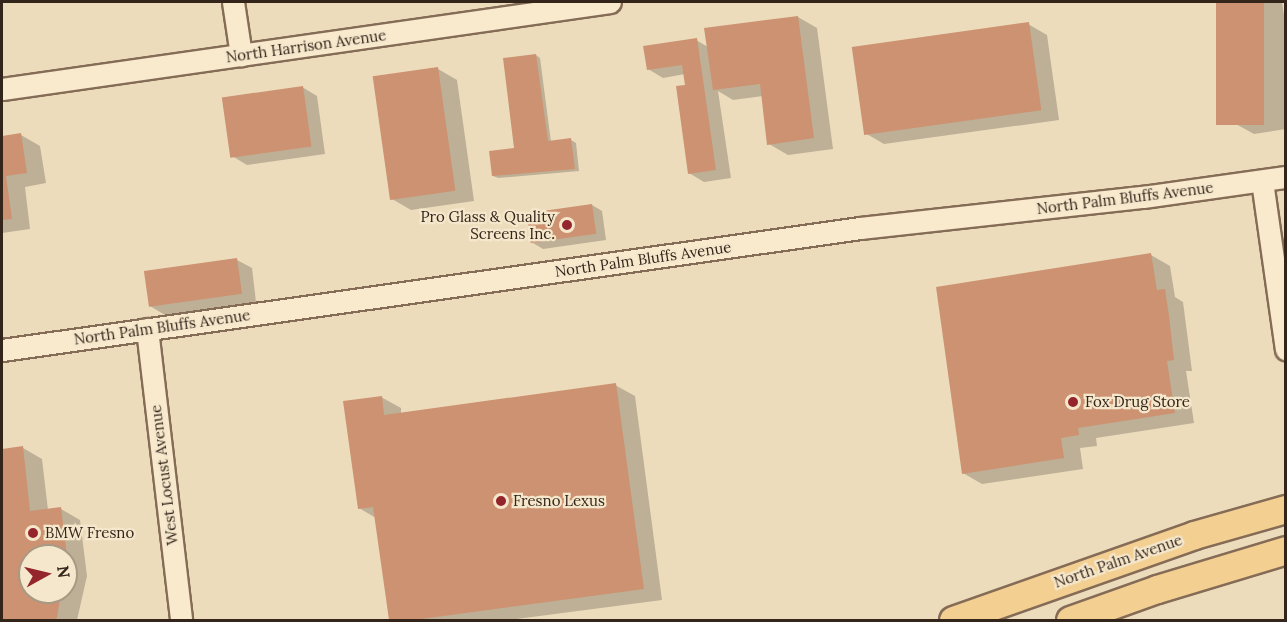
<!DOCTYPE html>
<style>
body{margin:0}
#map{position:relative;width:1287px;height:622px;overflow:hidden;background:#eddcbc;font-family:Lora,serif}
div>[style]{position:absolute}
.shadow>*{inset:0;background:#0003}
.building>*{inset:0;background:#cc9271;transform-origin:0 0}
.roads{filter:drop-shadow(2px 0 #856c56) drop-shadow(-2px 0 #856c56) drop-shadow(0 2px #856c56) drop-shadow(0 -2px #856c56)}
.minor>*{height:21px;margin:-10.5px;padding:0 10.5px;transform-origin:10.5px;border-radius:10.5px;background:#f9eace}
.major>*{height:27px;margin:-13.5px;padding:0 13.5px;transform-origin:13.5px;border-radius:13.5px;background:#f3cf92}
.dots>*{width:16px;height:16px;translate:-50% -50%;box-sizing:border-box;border:3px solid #f5e7cb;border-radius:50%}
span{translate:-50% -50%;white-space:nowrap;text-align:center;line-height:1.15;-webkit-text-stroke:4.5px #f5e7cb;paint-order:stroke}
.street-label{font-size:15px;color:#34251b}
.poi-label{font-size:15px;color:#34251b}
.right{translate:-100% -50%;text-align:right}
.left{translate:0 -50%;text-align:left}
.frame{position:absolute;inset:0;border:3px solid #34251b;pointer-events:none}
.north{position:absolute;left:18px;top:544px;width:60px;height:60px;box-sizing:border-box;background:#f5e7cb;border:2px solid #a89985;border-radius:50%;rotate:82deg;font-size:16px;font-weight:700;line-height:24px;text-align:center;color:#34251b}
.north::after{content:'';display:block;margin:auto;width:21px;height:27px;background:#94252c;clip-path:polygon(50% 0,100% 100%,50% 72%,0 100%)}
</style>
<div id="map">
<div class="shadow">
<div style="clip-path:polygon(1217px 2px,1282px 2px,1286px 29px,1286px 129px,1254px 134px,1234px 123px)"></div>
<div style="clip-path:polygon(798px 17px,817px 28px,833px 149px,788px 155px,769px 144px,763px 96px,733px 100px,718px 91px,731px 178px,704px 182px,689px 173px,685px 74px,663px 78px,648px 69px,696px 40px,708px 47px)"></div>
<div style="clip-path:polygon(1028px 24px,1047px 35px,1059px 120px,884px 144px,865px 133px)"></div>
<div style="clip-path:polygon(536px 55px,540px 58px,551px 142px,571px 140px,576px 143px,579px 171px,498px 178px,493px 176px,516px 149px)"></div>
<div style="clip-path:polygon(438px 69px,457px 80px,474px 201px,411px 210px,392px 199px)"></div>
<div style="clip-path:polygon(302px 87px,317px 96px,325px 154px,247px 165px,232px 156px)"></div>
<div style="clip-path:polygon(21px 135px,40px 146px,46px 183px,25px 187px,30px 229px,2px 233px,2px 138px)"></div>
<div style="clip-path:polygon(592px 205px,602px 211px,606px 240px,543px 249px,533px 243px)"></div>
<div style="clip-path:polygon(1151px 255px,1170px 266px,1175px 297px,1183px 302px,1192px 371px,1186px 371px,1194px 423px,1096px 438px,1097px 446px,1080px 448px,1083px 469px,982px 484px,963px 473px)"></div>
<div style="clip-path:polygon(237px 260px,252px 268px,256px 302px,165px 315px,150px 306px)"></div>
<div style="clip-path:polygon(615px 385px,635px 396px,662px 600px,509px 620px,390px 620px,376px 518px,359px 508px,381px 397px,401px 408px,401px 414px)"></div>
<div style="clip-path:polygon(evenodd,23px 448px,42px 459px,48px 510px,61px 509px,80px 520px,87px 576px,77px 620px,2px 620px,2px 450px,23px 448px,30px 556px,66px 556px,66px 592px,30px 592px,30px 556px)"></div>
</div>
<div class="building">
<div style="left:1216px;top:2px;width:48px;height:123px"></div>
<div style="clip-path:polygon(798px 16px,814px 138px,767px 145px,760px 84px,713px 90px,704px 28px)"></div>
<div style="left:1029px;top:22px;width:89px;height:179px;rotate:82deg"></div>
<div style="clip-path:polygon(697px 38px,716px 170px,688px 174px,676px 86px,685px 85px,682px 65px,647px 70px,643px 46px)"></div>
<div style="clip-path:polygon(536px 54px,548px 141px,571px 138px,575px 169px,492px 176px,489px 151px,514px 148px,503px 58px)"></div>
<div style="left:438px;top:67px;width:125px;height:66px;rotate:82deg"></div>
<div style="left:303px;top:86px;width:61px;height:82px;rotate:82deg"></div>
<div style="clip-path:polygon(21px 133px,27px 173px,6px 176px,12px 219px,2px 220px,2px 136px)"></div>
<div style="left:592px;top:204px;width:30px;height:66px;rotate:82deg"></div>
<div style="clip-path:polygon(1151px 253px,1157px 290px,1165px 289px,1169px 316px,1174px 360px,1167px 361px,1175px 413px,1078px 428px,1079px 435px,1061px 438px,1064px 458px,962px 474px,936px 287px)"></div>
<div style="left:237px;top:258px;width:36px;height:94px;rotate:82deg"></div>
<div style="clip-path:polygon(616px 383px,644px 589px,414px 620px,389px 620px,373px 507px,358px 509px,343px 401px,382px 396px,384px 415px)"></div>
<div style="clip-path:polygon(23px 446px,30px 511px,61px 507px,67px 556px,30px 556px,30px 592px,61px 592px,57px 618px,53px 620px,2px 620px,2px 449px)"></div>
</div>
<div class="roads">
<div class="minor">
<div style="left:233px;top:2px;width:54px;rotate:81.4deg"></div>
<div style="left:2px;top:89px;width:614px;rotate:-8.14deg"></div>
<div style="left:1262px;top:181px;width:170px;rotate:81.9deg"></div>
<div style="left:147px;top:329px;width:293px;rotate:83.3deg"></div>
<div style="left:2px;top:350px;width:867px;rotate:-8.09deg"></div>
<div style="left:860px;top:228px;width:285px;rotate:-6.3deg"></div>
<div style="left:1143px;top:197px;width:144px;rotate:-8deg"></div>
</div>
<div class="major">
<div style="left:953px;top:620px;width:256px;rotate:-19.4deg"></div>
<div style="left:1194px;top:535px;width:96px;rotate:-15.8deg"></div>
<div style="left:1070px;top:620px;width:92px;rotate:-19.6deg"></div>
<div style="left:1157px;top:589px;width:135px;rotate:-16.8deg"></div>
</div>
</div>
<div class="dots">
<div style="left:567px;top:225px;background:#94252c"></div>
<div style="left:1073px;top:402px;background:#94252c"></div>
<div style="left:501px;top:501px;background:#94252c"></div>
<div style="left:33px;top:533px;background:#94252c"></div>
</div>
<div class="street-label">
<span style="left:306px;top:46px;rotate:-8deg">North Harrison Avenue</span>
<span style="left:1125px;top:198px;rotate:-7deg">North Palm Bluffs Avenue</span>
<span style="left:643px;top:259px;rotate:-8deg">North Palm Bluffs Avenue</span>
<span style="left:162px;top:327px;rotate:-8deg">North Palm Bluffs Avenue</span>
<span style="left:164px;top:475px;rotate:-97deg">West Locust Avenue</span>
<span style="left:1118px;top:561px;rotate:-19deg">North Palm Avenue</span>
</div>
<div class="poi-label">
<span class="right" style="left:555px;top:225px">Pro Glass &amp; Quality<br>Screens Inc.</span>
<span class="left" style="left:1085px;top:402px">Fox Drug Store</span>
<span class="left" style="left:513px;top:501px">Fresno Lexus</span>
<span class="left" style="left:45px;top:533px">BMW Fresno</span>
</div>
<div class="frame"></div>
<div class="north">N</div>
</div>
